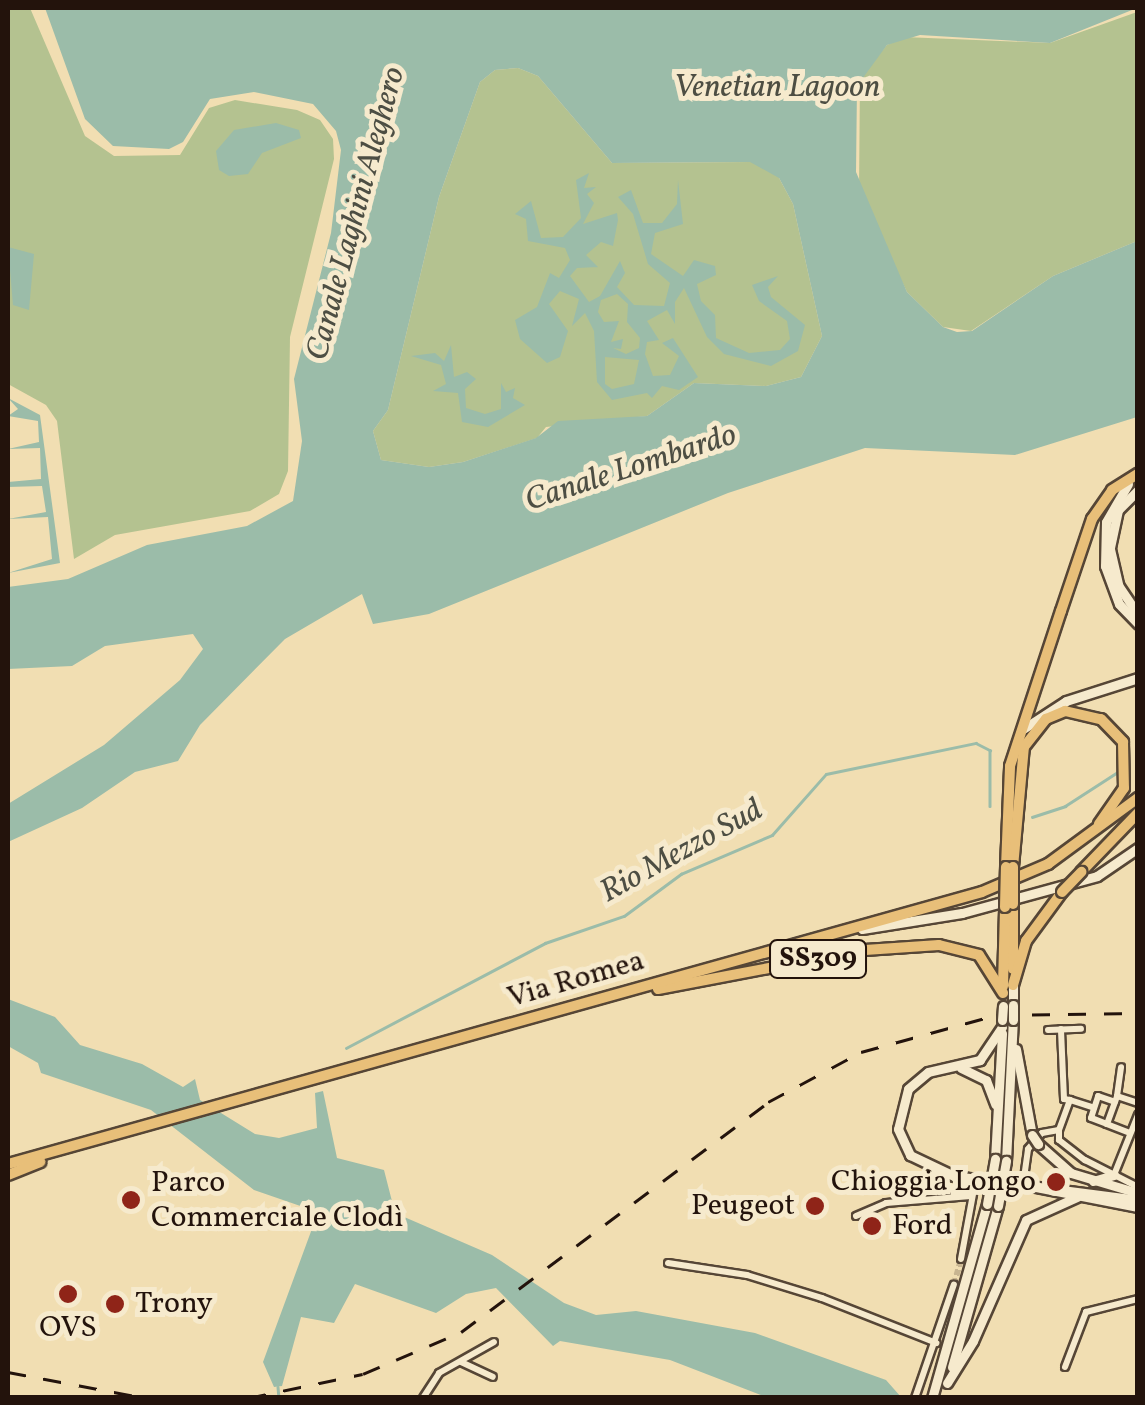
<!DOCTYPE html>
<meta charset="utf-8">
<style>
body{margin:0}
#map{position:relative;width:1145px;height:1405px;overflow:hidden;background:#f1deb2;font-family:Vollkorn,serif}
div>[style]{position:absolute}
.green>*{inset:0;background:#b4c290}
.water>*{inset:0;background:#9bbca9}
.stream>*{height:2.5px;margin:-1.25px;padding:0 1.25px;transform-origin:1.25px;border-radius:1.25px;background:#9bbca9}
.minor-tunnel>*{height:6px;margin-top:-3px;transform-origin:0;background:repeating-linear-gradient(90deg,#c8b591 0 6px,transparent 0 9px)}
.roads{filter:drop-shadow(2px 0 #564636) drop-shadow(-2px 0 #564636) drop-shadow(0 2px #564636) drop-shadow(0 -2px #564636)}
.minor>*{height:6px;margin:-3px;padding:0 3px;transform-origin:3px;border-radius:3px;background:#f6eacd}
.tertiary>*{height:9px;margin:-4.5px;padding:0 4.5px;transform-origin:4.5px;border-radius:4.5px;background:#f6eacd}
.secondary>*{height:9px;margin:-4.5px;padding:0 4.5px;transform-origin:4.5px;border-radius:4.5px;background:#f6eacd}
.primary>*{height:10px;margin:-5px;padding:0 5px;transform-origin:5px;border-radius:5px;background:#e8bf79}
.rail>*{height:2.5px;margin-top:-1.25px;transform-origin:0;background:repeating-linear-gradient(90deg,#23130c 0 18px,transparent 0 36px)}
.bridges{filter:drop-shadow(2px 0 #564636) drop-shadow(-2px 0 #564636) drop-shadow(0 2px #564636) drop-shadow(0 -2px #564636)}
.tertiary-bridge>*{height:9px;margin:-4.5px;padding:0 4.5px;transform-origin:4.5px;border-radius:4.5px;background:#f6eacd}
.primary-bridge>*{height:10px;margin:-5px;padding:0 5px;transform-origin:5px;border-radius:5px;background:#e8bf79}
.dots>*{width:28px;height:28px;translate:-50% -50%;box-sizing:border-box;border:5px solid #f6eacd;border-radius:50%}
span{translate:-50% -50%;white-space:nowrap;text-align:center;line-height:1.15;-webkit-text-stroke:10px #f6eacd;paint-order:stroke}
.shield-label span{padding:2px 8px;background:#f6eacd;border:2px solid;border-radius:8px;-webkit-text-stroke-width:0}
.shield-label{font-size:28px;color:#23130c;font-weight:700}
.street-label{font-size:30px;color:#23130c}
.poi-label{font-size:30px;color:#23130c}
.right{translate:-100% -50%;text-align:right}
.left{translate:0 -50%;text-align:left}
.water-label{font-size:32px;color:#4d4e43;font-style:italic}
.frame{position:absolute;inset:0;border:10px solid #23130c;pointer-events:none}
</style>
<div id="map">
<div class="green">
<div style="clip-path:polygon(8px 8px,30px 8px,85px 136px,114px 156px,180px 155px,209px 108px,235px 100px,297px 110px,320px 120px,333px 139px,334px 159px,290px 337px,288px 471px,279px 494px,250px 511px,115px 535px,74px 559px,57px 421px,46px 405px,8px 384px)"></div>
<div style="clip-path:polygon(503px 8px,915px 26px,882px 37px,779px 178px,793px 204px,822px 336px,801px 377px,766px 386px,694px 383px,647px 416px,546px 427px,537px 438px,463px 462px,429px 467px,381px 460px,373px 431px,388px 410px,439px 197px,480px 82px,495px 70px,518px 68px,538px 76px,612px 163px,751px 162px)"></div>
<div style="clip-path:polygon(1137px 12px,1137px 241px,1053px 276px,971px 331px,943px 327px,907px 292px,859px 192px,860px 77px,887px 45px,904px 37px,1050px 43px)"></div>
</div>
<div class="water">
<div style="clip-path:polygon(evenodd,45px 8px,1137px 8px,1050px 43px,920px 35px,887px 45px,857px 86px,856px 172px,907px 292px,943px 327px,957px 332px,972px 331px,1053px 276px,1137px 241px,1137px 417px,1015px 455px,865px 448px,728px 493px,429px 614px,373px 624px,362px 594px,285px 639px,200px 725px,178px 761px,135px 772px,82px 808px,8px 842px,8px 804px,104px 745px,180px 680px,203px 649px,193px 634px,105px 646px,72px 666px,8px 669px,8px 587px,68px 579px,147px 545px,247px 526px,293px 501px,302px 441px,294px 379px,331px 233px,341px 150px,336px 131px,313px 104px,254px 92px,210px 99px,183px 142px,169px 149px,113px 146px,85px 119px,45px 8px,518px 68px,538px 76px,612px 163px,750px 162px,779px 178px,793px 204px,822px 336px,801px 377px,766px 386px,694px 383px,647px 416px,558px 421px,536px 438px,463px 462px,429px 467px,381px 460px,373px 431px,388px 410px,439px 197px,480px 82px,495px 70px,518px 68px)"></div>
<div style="clip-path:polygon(276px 123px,299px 130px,301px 138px,262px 153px,248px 174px,229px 176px,219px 170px,216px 151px,234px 130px)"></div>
<div style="clip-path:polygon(evenodd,589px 173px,584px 188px,596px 187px,587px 194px,594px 203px,583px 224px,617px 213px,618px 220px,613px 246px,601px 242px,586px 255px,598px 267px,577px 268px,570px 276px,589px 302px,600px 296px,620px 261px,625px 273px,617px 287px,634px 305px,664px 306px,670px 283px,648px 264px,633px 214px,618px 197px,631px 190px,643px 223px,662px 223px,677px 204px,678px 180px,683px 224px,655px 233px,651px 254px,683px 276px,694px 260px,715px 266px,716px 275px,697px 284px,701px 301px,715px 315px,716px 338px,749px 353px,780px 350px,790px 339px,787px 321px,759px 301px,752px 285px,778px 276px,768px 287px,771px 297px,805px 325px,798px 351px,771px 366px,724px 354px,707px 337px,684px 288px,675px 302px,675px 324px,667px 310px,647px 321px,659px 340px,647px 342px,645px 354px,653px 376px,670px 375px,679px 356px,662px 343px,673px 338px,698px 377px,679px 390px,662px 386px,652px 398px,647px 393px,612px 400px,597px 382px,594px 331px,585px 313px,572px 326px,579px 299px,560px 291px,549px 304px,568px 331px,560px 357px,547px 363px,520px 339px,515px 320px,537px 307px,550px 273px,559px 278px,570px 260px,565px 248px,528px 241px,526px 219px,515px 214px,531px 201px,541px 238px,563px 237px,581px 218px,576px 180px,589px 173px,617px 294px,628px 304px,627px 322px,640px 338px,639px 348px,626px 354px,613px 348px,621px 349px,623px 339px,611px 342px,619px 321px,604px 322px,598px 312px,601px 300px,617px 294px,589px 173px,605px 357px,639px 360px,634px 384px,612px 389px,605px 384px,605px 357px)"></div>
<div style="clip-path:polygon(8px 247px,34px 254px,29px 310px,13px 305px)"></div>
<div style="clip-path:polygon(451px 345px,454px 377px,467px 372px,476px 379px,465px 389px,466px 408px,485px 414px,501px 409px,501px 383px,506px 392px,515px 388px,513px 398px,525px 405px,488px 427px,462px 422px,458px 393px,433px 391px,446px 384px,441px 365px,411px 356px,435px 353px,444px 361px)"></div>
<div style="clip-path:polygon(8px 398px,40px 415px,60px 563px,8px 573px,52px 559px,48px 517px,8px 519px,46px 512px,42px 486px,8px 487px,8px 482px,41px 479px,40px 448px,8px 449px,39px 442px,38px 421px,8px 416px,18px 409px)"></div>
<div style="clip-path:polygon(8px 999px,55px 1017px,80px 1045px,142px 1064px,183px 1087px,195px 1079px,200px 1100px,255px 1134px,279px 1138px,317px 1128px,315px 1093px,323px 1091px,337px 1158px,384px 1170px,395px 1213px,492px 1255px,564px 1303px,596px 1315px,636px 1311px,755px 1333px,886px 1380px,901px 1397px,766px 1397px,670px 1360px,560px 1341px,553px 1346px,496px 1288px,466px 1294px,436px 1313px,355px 1284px,334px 1323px,301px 1317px,282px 1386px,274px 1387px,263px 1362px,313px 1226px,312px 1210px,254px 1190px,151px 1110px,41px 1073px,38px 1063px,8px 1046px)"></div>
</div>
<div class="stream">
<div style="left:1136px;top:765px;width:2px"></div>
<div style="left:1032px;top:817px;width:35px;rotate:-18deg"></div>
<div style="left:1065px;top:806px;width:64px;rotate:-32.9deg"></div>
<div style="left:346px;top:1048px;width:225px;rotate:-27.8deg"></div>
<div style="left:545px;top:943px;width:83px;rotate:-18.9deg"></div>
<div style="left:624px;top:916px;width:71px;rotate:-36.4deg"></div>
<div style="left:681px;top:874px;width:99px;rotate:-23.2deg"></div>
<div style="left:772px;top:835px;width:81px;rotate:-48.5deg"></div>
<div style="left:826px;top:774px;width:153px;rotate:-11.7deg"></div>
<div style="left:976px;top:743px;width:16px;rotate:27deg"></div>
<div style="left:990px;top:750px;width:56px;rotate:90deg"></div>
<div style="left:278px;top:1387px;width:11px;rotate:85deg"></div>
</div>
<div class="minor-tunnel">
<div style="left:954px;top:1284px;width:26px;rotate:-74deg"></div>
</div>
<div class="roads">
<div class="minor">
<div style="left:1048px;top:1030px;width:33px;rotate:-2deg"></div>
<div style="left:1117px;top:1096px;width:29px;rotate:-82deg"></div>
<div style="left:1070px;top:1100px;width:25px;rotate:18deg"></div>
<div style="left:1107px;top:1124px;width:17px;rotate:-159deg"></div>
<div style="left:1091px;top:1118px;width:23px;rotate:-72deg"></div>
<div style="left:1098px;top:1096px;width:18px;rotate:19deg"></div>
<div style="left:1059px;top:1130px;width:32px;rotate:-70deg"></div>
<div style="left:1070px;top:1100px;width:6px;rotate:-171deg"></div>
<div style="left:1064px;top:1099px;width:70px;rotate:-92.5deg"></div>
<div style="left:1059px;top:1130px;width:10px;rotate:90deg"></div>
<div style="left:1059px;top:1140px;width:33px;rotate:38deg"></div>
<div style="left:1085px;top:1160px;width:59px;rotate:27deg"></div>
<div style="left:1130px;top:1133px;width:25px;rotate:-159deg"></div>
<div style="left:1107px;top:1124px;width:30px;rotate:-70deg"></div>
<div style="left:1117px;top:1096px;width:22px;rotate:18deg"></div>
<div style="left:1114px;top:1175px;width:65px;rotate:-68.2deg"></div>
<div style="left:1023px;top:1185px;width:36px;rotate:-82deg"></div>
<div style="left:1028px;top:1149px;width:21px;rotate:-49deg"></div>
<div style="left:1042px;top:1133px;width:17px;rotate:-10deg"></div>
<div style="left:856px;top:1216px;width:33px;rotate:-23deg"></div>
<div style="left:886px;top:1203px;width:85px;rotate:-4.7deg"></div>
<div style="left:961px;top:1259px;width:82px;rotate:-79.5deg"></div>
<div style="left:668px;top:1263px;width:80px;rotate:8.6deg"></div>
<div style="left:747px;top:1275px;width:78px;rotate:17deg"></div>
<div style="left:822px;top:1298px;width:123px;rotate:21.5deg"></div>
<div style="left:461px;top:1362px;width:35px;rotate:25deg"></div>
<div style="left:1065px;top:1367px;width:59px;rotate:-69.1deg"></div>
<div style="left:1086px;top:1312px;width:54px;rotate:-14deg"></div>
<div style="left:423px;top:1398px;width:30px;rotate:-57deg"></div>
<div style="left:439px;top:1373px;width:63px;rotate:-29.4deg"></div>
<div style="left:915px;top:1398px;width:120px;rotate:-71.1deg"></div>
</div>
<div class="tertiary">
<div style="left:1013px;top:985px;width:20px;rotate:90deg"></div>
<div style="left:1002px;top:1027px;width:40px;rotate:124deg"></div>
<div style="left:980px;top:1060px;width:53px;rotate:167deg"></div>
<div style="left:928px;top:1072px;width:26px;rotate:140deg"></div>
<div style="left:908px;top:1089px;width:41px;rotate:104deg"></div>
<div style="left:898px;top:1129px;width:29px;rotate:65deg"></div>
<div style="left:910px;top:1155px;width:49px;rotate:25.5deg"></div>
<div style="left:954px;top:1176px;width:186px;rotate:7.4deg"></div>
<div style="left:1016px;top:1049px;width:87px;rotate:79.5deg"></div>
<div style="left:961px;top:1068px;width:28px;rotate:26deg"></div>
<div style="left:986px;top:1080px;width:26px;rotate:69deg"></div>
<div style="left:1038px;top:1144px;width:44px;rotate:41.3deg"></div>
<div style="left:1071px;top:1173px;width:70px;rotate:16.6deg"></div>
<div style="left:995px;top:1159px;width:126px;rotate:-86.8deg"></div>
<div style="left:1006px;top:1161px;width:141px;rotate:-87.2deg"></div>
<div style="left:1093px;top:1181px;width:22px;rotate:-16deg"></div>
<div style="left:1036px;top:1187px;width:104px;rotate:11.1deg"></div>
<div style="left:952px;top:1367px;width:167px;rotate:-74.1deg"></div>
<div style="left:947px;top:1383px;width:49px;rotate:-58.2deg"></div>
<div style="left:973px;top:1341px;width:132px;rotate:-66.3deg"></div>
<div style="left:1026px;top:1220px;width:56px;rotate:-24.3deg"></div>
<div style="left:932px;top:1398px;width:202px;rotate:-74.2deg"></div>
</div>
<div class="secondary">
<div style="left:1128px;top:484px;width:44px;rotate:120.1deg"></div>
<div style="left:1106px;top:522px;width:44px;rotate:91.3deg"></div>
<div style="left:1105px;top:566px;width:40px;rotate:69.8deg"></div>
<div style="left:1119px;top:604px;width:28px;rotate:46deg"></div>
<div style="left:1138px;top:490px;width:28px;rotate:135deg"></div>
<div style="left:1118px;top:510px;width:40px;rotate:102deg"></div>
<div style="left:1110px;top:549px;width:37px;rotate:77deg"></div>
<div style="left:1118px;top:585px;width:36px;rotate:56deg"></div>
<div style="left:1023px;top:729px;width:51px;rotate:-33.1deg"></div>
<div style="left:1066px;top:701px;width:76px;rotate:-17.7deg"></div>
<div style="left:862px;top:929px;width:101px;rotate:-9.1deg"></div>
<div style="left:962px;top:913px;width:140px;rotate:-15.3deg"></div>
<div style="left:1097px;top:876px;width:50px;rotate:-34.3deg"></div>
</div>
<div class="primary">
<div style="left:1006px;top:867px;width:101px;rotate:-87.7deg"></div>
<div style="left:1010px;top:766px;width:163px;rotate:-71.8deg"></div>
<div style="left:1061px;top:611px;width:97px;rotate:-71.4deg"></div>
<div style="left:1092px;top:519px;width:35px;rotate:-55deg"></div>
<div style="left:1112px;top:490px;width:31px;rotate:-32deg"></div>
<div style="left:1013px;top:867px;width:121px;rotate:-84.8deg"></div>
<div style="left:1024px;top:747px;width:36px;rotate:-52deg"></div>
<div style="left:1046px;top:719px;width:21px;rotate:-23deg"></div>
<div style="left:1065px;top:711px;width:37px;rotate:13deg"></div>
<div style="left:1101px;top:719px;width:32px;rotate:46deg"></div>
<div style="left:1123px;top:742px;width:46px;rotate:88.8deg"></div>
<div style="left:1124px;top:788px;width:44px;rotate:124.8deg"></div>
<div style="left:1081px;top:872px;width:82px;rotate:-46deg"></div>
<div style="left:1013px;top:969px;width:65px;rotate:-90deg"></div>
<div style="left:1013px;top:985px;width:46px;rotate:-73.5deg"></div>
<div style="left:1026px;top:941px;width:61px;rotate:-53.7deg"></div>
<div style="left:1003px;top:986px;width:79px;rotate:-88.5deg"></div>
<div style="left:658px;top:989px;width:211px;rotate:-10.7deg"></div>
<div style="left:865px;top:950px;width:74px;rotate:-3.9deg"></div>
<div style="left:939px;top:945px;width:41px;rotate:14deg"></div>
<div style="left:979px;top:955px;width:45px;rotate:57.7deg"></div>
<div style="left:8px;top:1164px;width:1011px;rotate:-15.6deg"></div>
<div style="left:982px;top:892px;width:72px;rotate:-23deg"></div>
<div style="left:1048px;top:864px;width:112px;rotate:-36.3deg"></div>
<div style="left:8px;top:1175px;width:35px;rotate:-22deg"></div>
</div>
</div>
<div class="rail">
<div style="left:8px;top:1372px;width:140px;rotate:10.7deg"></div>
<div style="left:248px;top:1398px;width:117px;rotate:-11.8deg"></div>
<div style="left:363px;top:1374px;width:107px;rotate:-23.2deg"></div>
<div style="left:461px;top:1332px;width:384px;rotate:-36.8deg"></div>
<div style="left:768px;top:1102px;width:106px;rotate:-28.3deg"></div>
<div style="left:861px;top:1052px;width:140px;rotate:-15.3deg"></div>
<div style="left:996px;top:1015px;width:142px;rotate:-0.8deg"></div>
</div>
<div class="bridges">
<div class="tertiary-bridge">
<div style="left:1002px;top:1020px;width:14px;rotate:-86deg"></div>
<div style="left:1013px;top:1020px;width:15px;rotate:-90deg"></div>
<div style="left:1032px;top:1135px;width:11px;rotate:56deg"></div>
<div style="left:987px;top:1204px;width:46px;rotate:-79.9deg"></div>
<div style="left:998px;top:1206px;width:46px;rotate:-79.9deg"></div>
</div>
<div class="primary-bridge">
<div style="left:1062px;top:892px;width:28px;rotate:-46deg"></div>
<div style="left:1013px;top:904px;width:37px;rotate:-90deg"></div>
<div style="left:1005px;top:907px;width:40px;rotate:-88.6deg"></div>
</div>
</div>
<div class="dots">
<div style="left:1056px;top:1182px;background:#8f2418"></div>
<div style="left:131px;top:1200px;background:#8f2418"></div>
<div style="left:815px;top:1206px;background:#8f2418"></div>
<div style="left:872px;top:1226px;background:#8f2418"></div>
<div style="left:68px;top:1294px;background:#8f2418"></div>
<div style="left:115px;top:1304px;background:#8f2418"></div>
</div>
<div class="shield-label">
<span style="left:818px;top:959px">SS309</span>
</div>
<div class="street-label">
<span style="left:576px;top:980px;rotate:-16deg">Via Romea</span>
</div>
<div class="poi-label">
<span class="right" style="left:1036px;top:1182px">Chioggia Longo</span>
<span class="left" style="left:151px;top:1200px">Parco<br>Commerciale Clodì</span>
<span class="right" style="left:795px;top:1206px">Peugeot</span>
<span class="left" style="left:892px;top:1226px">Ford</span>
<span class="left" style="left:135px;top:1304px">Trony</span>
<span style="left:68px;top:1328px">OVS</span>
</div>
<div class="water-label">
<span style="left:777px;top:88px">Venetian Lagoon</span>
<span style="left:357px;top:214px;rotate:-75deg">Canale Laghini Aleghero</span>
<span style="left:631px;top:469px;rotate:-18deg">Canale Lombardo</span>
<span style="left:682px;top:852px;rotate:-29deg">Rio Mezzo Sud</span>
</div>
<div class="frame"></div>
</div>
